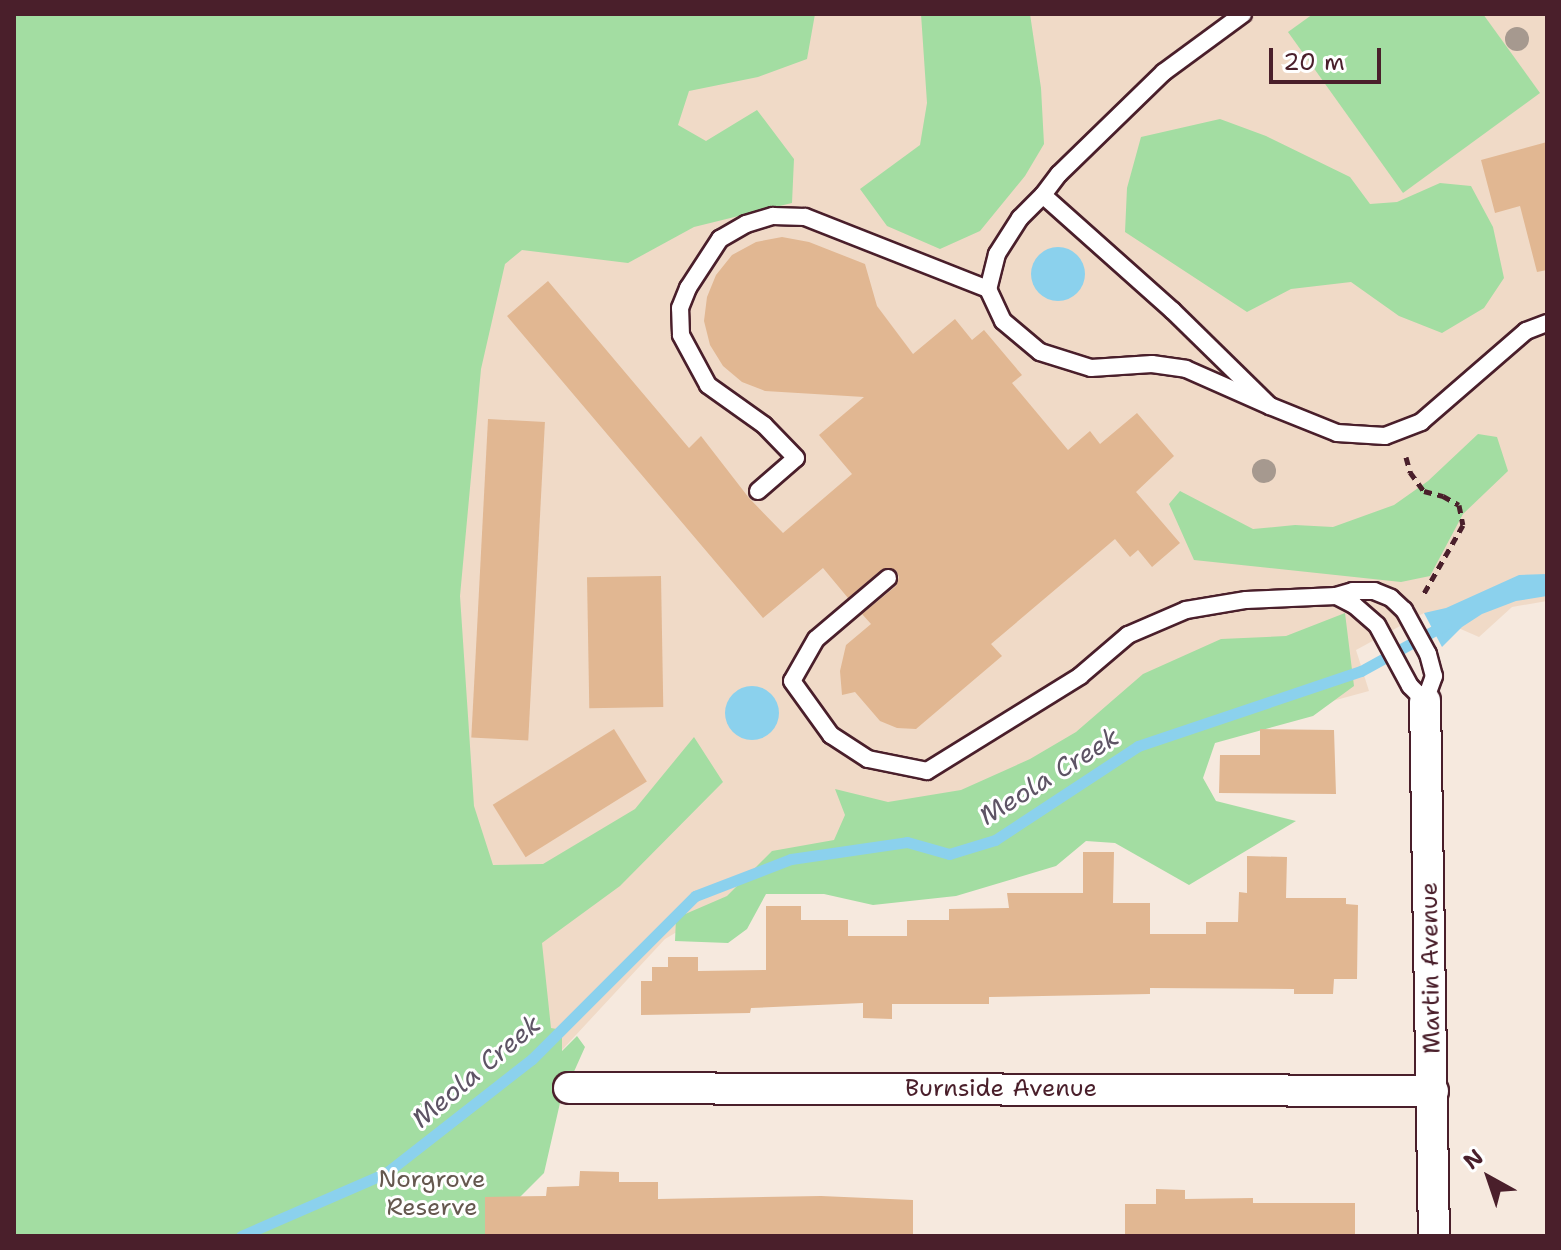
<!DOCTYPE html>
<style>
body{margin:0}
#map{position:relative;width:1561px;height:1250px;overflow:hidden;background:#f6e9de;font-family:"Shantell Sans",sans-serif}
div>[style]{position:absolute}
.built>*{inset:0;background:#f0dac7}
.green>*{inset:0;background:#a3dda2}
.water>*{inset:0;background:#8bd1ed}
.round{border-radius:50%}
.stream>*{height:11px;margin:-5.5px;padding:0 5.5px;transform-origin:5.5px;border-radius:5.5px;background:#8bd1ed}
.building>*{inset:0;background:#e1b792;transform-origin:0 0}
.path>*{height:5px;margin-top:-2.5px;transform-origin:0;background:repeating-linear-gradient(90deg,#4a1f2b 0 8px,transparent 0 14px)}
.roads{filter:drop-shadow(2px 0 #4a1f2b) drop-shadow(-2px 0 #4a1f2b) drop-shadow(0 2px #4a1f2b) drop-shadow(0 -2px #4a1f2b)}
.service>*{height:16px;margin:-8px;padding:0 8px;transform-origin:8px;border-radius:8px;background:#fff}
.minor>*{height:30px;margin:-15px;padding:0 15px;transform-origin:15px;border-radius:15px;background:#fff}
.trees>*{width:24px;height:24px;margin:-12px;border-radius:50%;background:#a6998f}
span{translate:-50% -50%;white-space:nowrap;text-align:center;line-height:1.15;-webkit-text-stroke:6px #fff;paint-order:stroke}
.street-label{font-size:24px;color:#4a1f2b}
.park-label{font-size:24px;color:#65584f}
.water-label{font-size:26px;color:#5e5465;font-style:italic}
.frame{position:absolute;inset:0;border:16px solid #4a1f2b;pointer-events:none}
.north{position:absolute;left:1449px;top:1138px;width:80px;height:80px;-webkit-text-stroke:6px #fff;paint-order:stroke;rotate:320deg;font-size:22px;font-weight:700;line-height:32px;text-align:center;color:#4a1f2b}
.north::after{content:'';display:block;margin:auto;width:28px;height:36px;background:#4a1f2b;clip-path:polygon(50% 0,100% 100%,50% 72%,0 100%)}
.scale{position:absolute;left:1269px;top:48px;width:112px;height:36px;box-sizing:border-box;border:4px solid #4a1f2b;border-top:0;padding-left:10px;font-size:24px;line-height:28px;white-space:nowrap;color:#4a1f2b;-webkit-text-stroke:6px #fff;paint-order:stroke}
</style>
<div id="map">
<div class="built">
<div style="clip-path:polygon(535px 14px,1547px 14px,1547px 601px,1512px 607px,1479px 637px,1424px 613px,1356px 650px,1369px 691px,1201px 737px,756px 885px,665px 939px,536px 1078px,429px 645px)"></div>
</div>
<div class="green">
<div style="clip-path:polygon(14px 14px,815px 14px,807px 59px,758px 77px,689px 91px,678px 125px,706px 141px,757px 110px,794px 159px,792px 203px,694px 227px,628px 263px,522px 250px,505px 264px,481px 369px,460px 596px,474px 806px,493px 865px,543px 864px,635px 809px,694px 737px,723px 782px,620px 886px,542px 943px,551px 1028px,562px 1030px,562px 1051px,577px 1036px,585px 1047px,560px 1103px,544px 1173px,498px 1219px,504px 1236px,14px 1236px)"></div>
<div style="clip-path:polygon(921px 14px,1030px 14px,1041px 88px,1044px 144px,1025px 176px,980px 231px,940px 249px,887px 226px,860px 189px,920px 145px,927px 103px)"></div>
<div style="clip-path:polygon(1313px 14px,1483px 14px,1540px 93px,1403px 193px,1288px 32px)"></div>
<div style="clip-path:polygon(1220px 119px,1266px 136px,1350px 177px,1370px 204px,1397px 202px,1440px 183px,1471px 186px,1493px 227px,1504px 278px,1484px 308px,1442px 333px,1399px 316px,1351px 282px,1291px 289px,1247px 312px,1125px 232px,1127px 188px,1141px 137px)"></div>
<div style="clip-path:polygon(1478px 434px,1497px 437px,1508px 471px,1463px 514px,1430px 576px,1401px 582px,1194px 560px,1169px 504px,1180px 491px,1253px 529px,1295px 525px,1333px 527px,1394px 505px,1428px 481px)"></div>
<div style="clip-path:polygon(1345px 613px,1354px 686px,1313px 716px,1215px 743px,1203px 778px,1216px 801px,1296px 821px,1189px 885px,1115px 843px,1086px 841px,1056px 866px,956px 896px,873px 905px,824px 894px,766px 894px,747px 929px,728px 943px,675px 941px,676px 918px,727px 896px,772px 851px,834px 840px,845px 815px,835px 789px,888px 802px,961px 790px,1030px 759px,1076px 732px,1143px 674px,1221px 639px,1286px 636px)"></div>
</div>
<div class="water">
<div class="round" style="left:1031px;top:247px;width:54px;height:54px"></div>
<div style="clip-path:polygon(1547px 574px,1547px 596px,1516px 601px,1482px 614px,1462px 627px,1442px 647px,1424px 613px,1446px 608px,1519px 575px)"></div>
<div class="round" style="left:725px;top:686px;width:54px;height:54px"></div>
</div>
<div class="stream">
<div style="left:241px;top:1236px;width:158px;rotate:-23.5deg"></div>
<div style="left:386px;top:1173px;width:185px;rotate:-38deg"></div>
<div style="left:532px;top:1059px;width:231px;rotate:-45deg"></div>
<div style="left:695px;top:896px;width:103px;rotate:-21.1deg"></div>
<div style="left:791px;top:859px;width:117px;rotate:-8.3deg"></div>
<div style="left:907px;top:842px;width:44px;rotate:15.9deg"></div>
<div style="left:949px;top:854px;width:48px;rotate:-16.9deg"></div>
<div style="left:995px;top:840px;width:171px;rotate:-33.3deg"></div>
<div style="left:1138px;top:746px;width:235px;rotate:-18.6deg"></div>
<div style="left:1361px;top:671px;width:97px;rotate:-28.9deg"></div>
</div>
<div class="building">
<div style="clip-path:polygon(1547px 142px,1547px 270px,1537px 272px,1520px 206px,1495px 213px,1481px 160px)"></div>
<div style="clip-path:polygon(782px 237px,809px 242px,865px 264px,877px 306px,913px 354px,955px 319px,972px 340px,984px 330px,1022px 375px,1012px 383px,1068px 450px,1090px 431px,1100px 444px,1137px 413px,1174px 456px,1136px 492px,1180px 543px,1152px 567px,1138px 550px,1130px 557px,1115px 539px,991px 644px,1002px 656px,916px 729px,897px 728px,880px 721px,855px 692px,842px 695px,840px 671px,846px 645px,871px 624px,862px 614px,896px 586px,899px 577px,896px 570px,882px 569px,848px 598px,823px 568px,763px 618px,507px 316px,548px 281px,689px 448px,701px 436px,749px 498px,783px 533px,852px 474px,819px 435px,864px 397px,765px 391px,742px 382px,723px 366px,710px 345px,704px 321px,707px 297px,716px 275px,732px 255px,756px 242px)"></div>
<div style="left:488px;top:419px;width:57px;height:319px;rotate:3deg"></div>
<div style="left:661px;top:576px;width:131px;height:74px;rotate:89deg"></div>
<div style="left:614px;top:729px;width:62px;height:143px;rotate:58deg"></div>
<div style="clip-path:polygon(1260px 729px,1334px 730px,1336px 794px,1219px 793px,1220px 755px,1260px 755px)"></div>
<div style="clip-path:polygon(1083px 852px,1114px 852px,1113px 903px,1150px 903px,1150px 934px,1206px 934px,1206px 922px,1238px 922px,1239px 892px,1247px 893px,1247px 856px,1287px 857px,1286px 898px,1346px 898px,1346px 904px,1358px 905px,1357px 979px,1334px 979px,1333px 994px,1294px 994px,1294px 989px,1150px 988px,1150px 994px,989px 997px,989px 1004px,892px 1004px,892px 1019px,863px 1018px,863px 1003px,751px 1008px,750px 1013px,641px 1015px,641px 981px,652px 981px,652px 967px,668px 967px,668px 957px,698px 957px,698px 971px,766px 970px,766px 906px,801px 906px,801px 920px,848px 920px,848px 936px,907px 936px,907px 920px,949px 920px,949px 909px,1009px 908px,1007px 893px,1083px 893px)"></div>
<div style="clip-path:polygon(580px 1171px,619px 1172px,619px 1182px,658px 1182px,658px 1199px,821px 1196px,913px 1200px,913px 1236px,485px 1236px,485px 1197px,546px 1196px,547px 1187px,579px 1186px)"></div>
<div style="clip-path:polygon(1156px 1189px,1185px 1190px,1185px 1199px,1253px 1198px,1253px 1203px,1355px 1203px,1355px 1236px,1125px 1236px,1125px 1204px,1156px 1204px)"></div>
</div>
<div class="path">
<div style="left:1406px;top:457px;width:16px;rotate:75deg"></div>
<div style="left:1410px;top:472px;width:24px;rotate:54deg"></div>
<div style="left:1424px;top:491px;width:20px;rotate:15deg"></div>
<div style="left:1443px;top:496px;width:18px;rotate:29deg"></div>
<div style="left:1459px;top:505px;width:20px;rotate:79deg"></div>
<div style="left:1463px;top:525px;width:81px;rotate:119.7deg"></div>
</div>
<div class="roads">
<div class="service">
<div style="left:1043px;top:195px;width:26px;rotate:-53deg"></div>
<div style="left:1059px;top:174px;width:146px;rotate:-44.2deg"></div>
<div style="left:1164px;top:72px;width:98px;rotate:-36.3deg"></div>
<div style="left:1270px;top:406px;width:136px;rotate:-135.6deg"></div>
<div style="left:1173px;top:311px;width:174px;rotate:-138.3deg"></div>
<div style="left:1043px;top:195px;width:33px;rotate:135deg"></div>
<div style="left:1020px;top:218px;width:43px;rotate:122.6deg"></div>
<div style="left:997px;top:254px;width:36px;rotate:104deg"></div>
<div style="left:988px;top:289px;width:35px;rotate:65deg"></div>
<div style="left:1003px;top:321px;width:48px;rotate:40deg"></div>
<div style="left:1040px;top:352px;width:53px;rotate:17.4deg"></div>
<div style="left:1091px;top:368px;width:61px;rotate:-3.8deg"></div>
<div style="left:1152px;top:364px;width:34px;rotate:8deg"></div>
<div style="left:1186px;top:369px;width:92px;rotate:23.8deg"></div>
<div style="left:1270px;top:406px;width:72px;rotate:21.9deg"></div>
<div style="left:1337px;top:433px;width:48px;rotate:3.6deg"></div>
<div style="left:1385px;top:436px;width:39px;rotate:-21deg"></div>
<div style="left:1421px;top:422px;width:139px;rotate:-40.9deg"></div>
<div style="left:1526px;top:331px;width:22px;rotate:-21deg"></div>
<div style="left:758px;top:491px;width:50px;rotate:-41deg"></div>
<div style="left:796px;top:458px;width:46px;rotate:-134.1deg"></div>
<div style="left:764px;top:425px;width:69px;rotate:-144.5deg"></div>
<div style="left:708px;top:385px;width:57px;rotate:-118.4deg"></div>
<div style="left:681px;top:335px;width:27px;rotate:-92deg"></div>
<div style="left:680px;top:308px;width:22px;rotate:-68deg"></div>
<div style="left:688px;top:288px;width:59px;rotate:-56.9deg"></div>
<div style="left:720px;top:239px;width:30px;rotate:-30deg"></div>
<div style="left:746px;top:224px;width:28px;rotate:-17deg"></div>
<div style="left:773px;top:216px;width:32px;rotate:2deg"></div>
<div style="left:805px;top:217px;width:197px;rotate:21.5deg"></div>
<div style="left:888px;top:578px;width:94px;rotate:139.7deg"></div>
<div style="left:816px;top:639px;width:48px;rotate:119.7deg"></div>
<div style="left:792px;top:681px;width:67px;rotate:54.2deg"></div>
<div style="left:831px;top:735px;width:44px;rotate:33deg"></div>
<div style="left:868px;top:759px;width:60px;rotate:11.5deg"></div>
<div style="left:927px;top:771px;width:180px;rotate:-31.8deg"></div>
<div style="left:1080px;top:676px;width:63px;rotate:-40.5deg"></div>
<div style="left:1128px;top:635px;width:63px;rotate:-23.3deg"></div>
<div style="left:1186px;top:610px;width:61px;rotate:-9.5deg"></div>
<div style="left:1246px;top:600px;width:90px;rotate:-2.5deg"></div>
<div style="left:1336px;top:596px;width:18px;rotate:-16deg"></div>
<div style="left:1353px;top:591px;width:21px"></div>
<div style="left:1374px;top:591px;width:18px;rotate:22deg"></div>
<div style="left:1391px;top:598px;width:18px;rotate:43deg"></div>
<div style="left:1404px;top:610px;width:50px;rotate:61.4deg"></div>
<div style="left:1428px;top:654px;width:23px;rotate:75deg"></div>
<div style="left:1434px;top:676px;width:27px;rotate:110deg"></div>
<div style="left:1425px;top:701px;width:21px;rotate:-135deg"></div>
<div style="left:1410px;top:686px;width:69px;rotate:-118.4deg"></div>
<div style="left:1377px;top:625px;width:30px;rotate:-139deg"></div>
<div style="left:1354px;top:605px;width:20px;rotate:-153deg"></div>
</div>
<div class="minor">
<div style="left:1425px;top:701px;width:535px;rotate:89.04deg"></div>
<div style="left:569px;top:1088px;width:864px;rotate:0.2deg"></div>
</div>
</div>
<div class="trees">
<div style="left:1517px;top:39px"></div>
<div style="left:1264px;top:471px"></div>
</div>
<div class="street-label">
<span style="left:1431px;top:968px;rotate:-91deg">Martin Avenue</span>
<span style="left:1001px;top:1089px">Burnside Avenue</span>
</div>
<div class="park-label">
<span style="left:432px;top:1194px">Norgrove<br>Reserve</span>
</div>
<div class="water-label">
<span style="left:1049px;top:776px;rotate:-32deg">Meola Creek</span>
<span style="left:476px;top:1071px;rotate:-40deg">Meola Creek</span>
</div>
<div class="frame"></div>
<div class="north">N</div>
<div class="scale">20 m</div>
</div>
